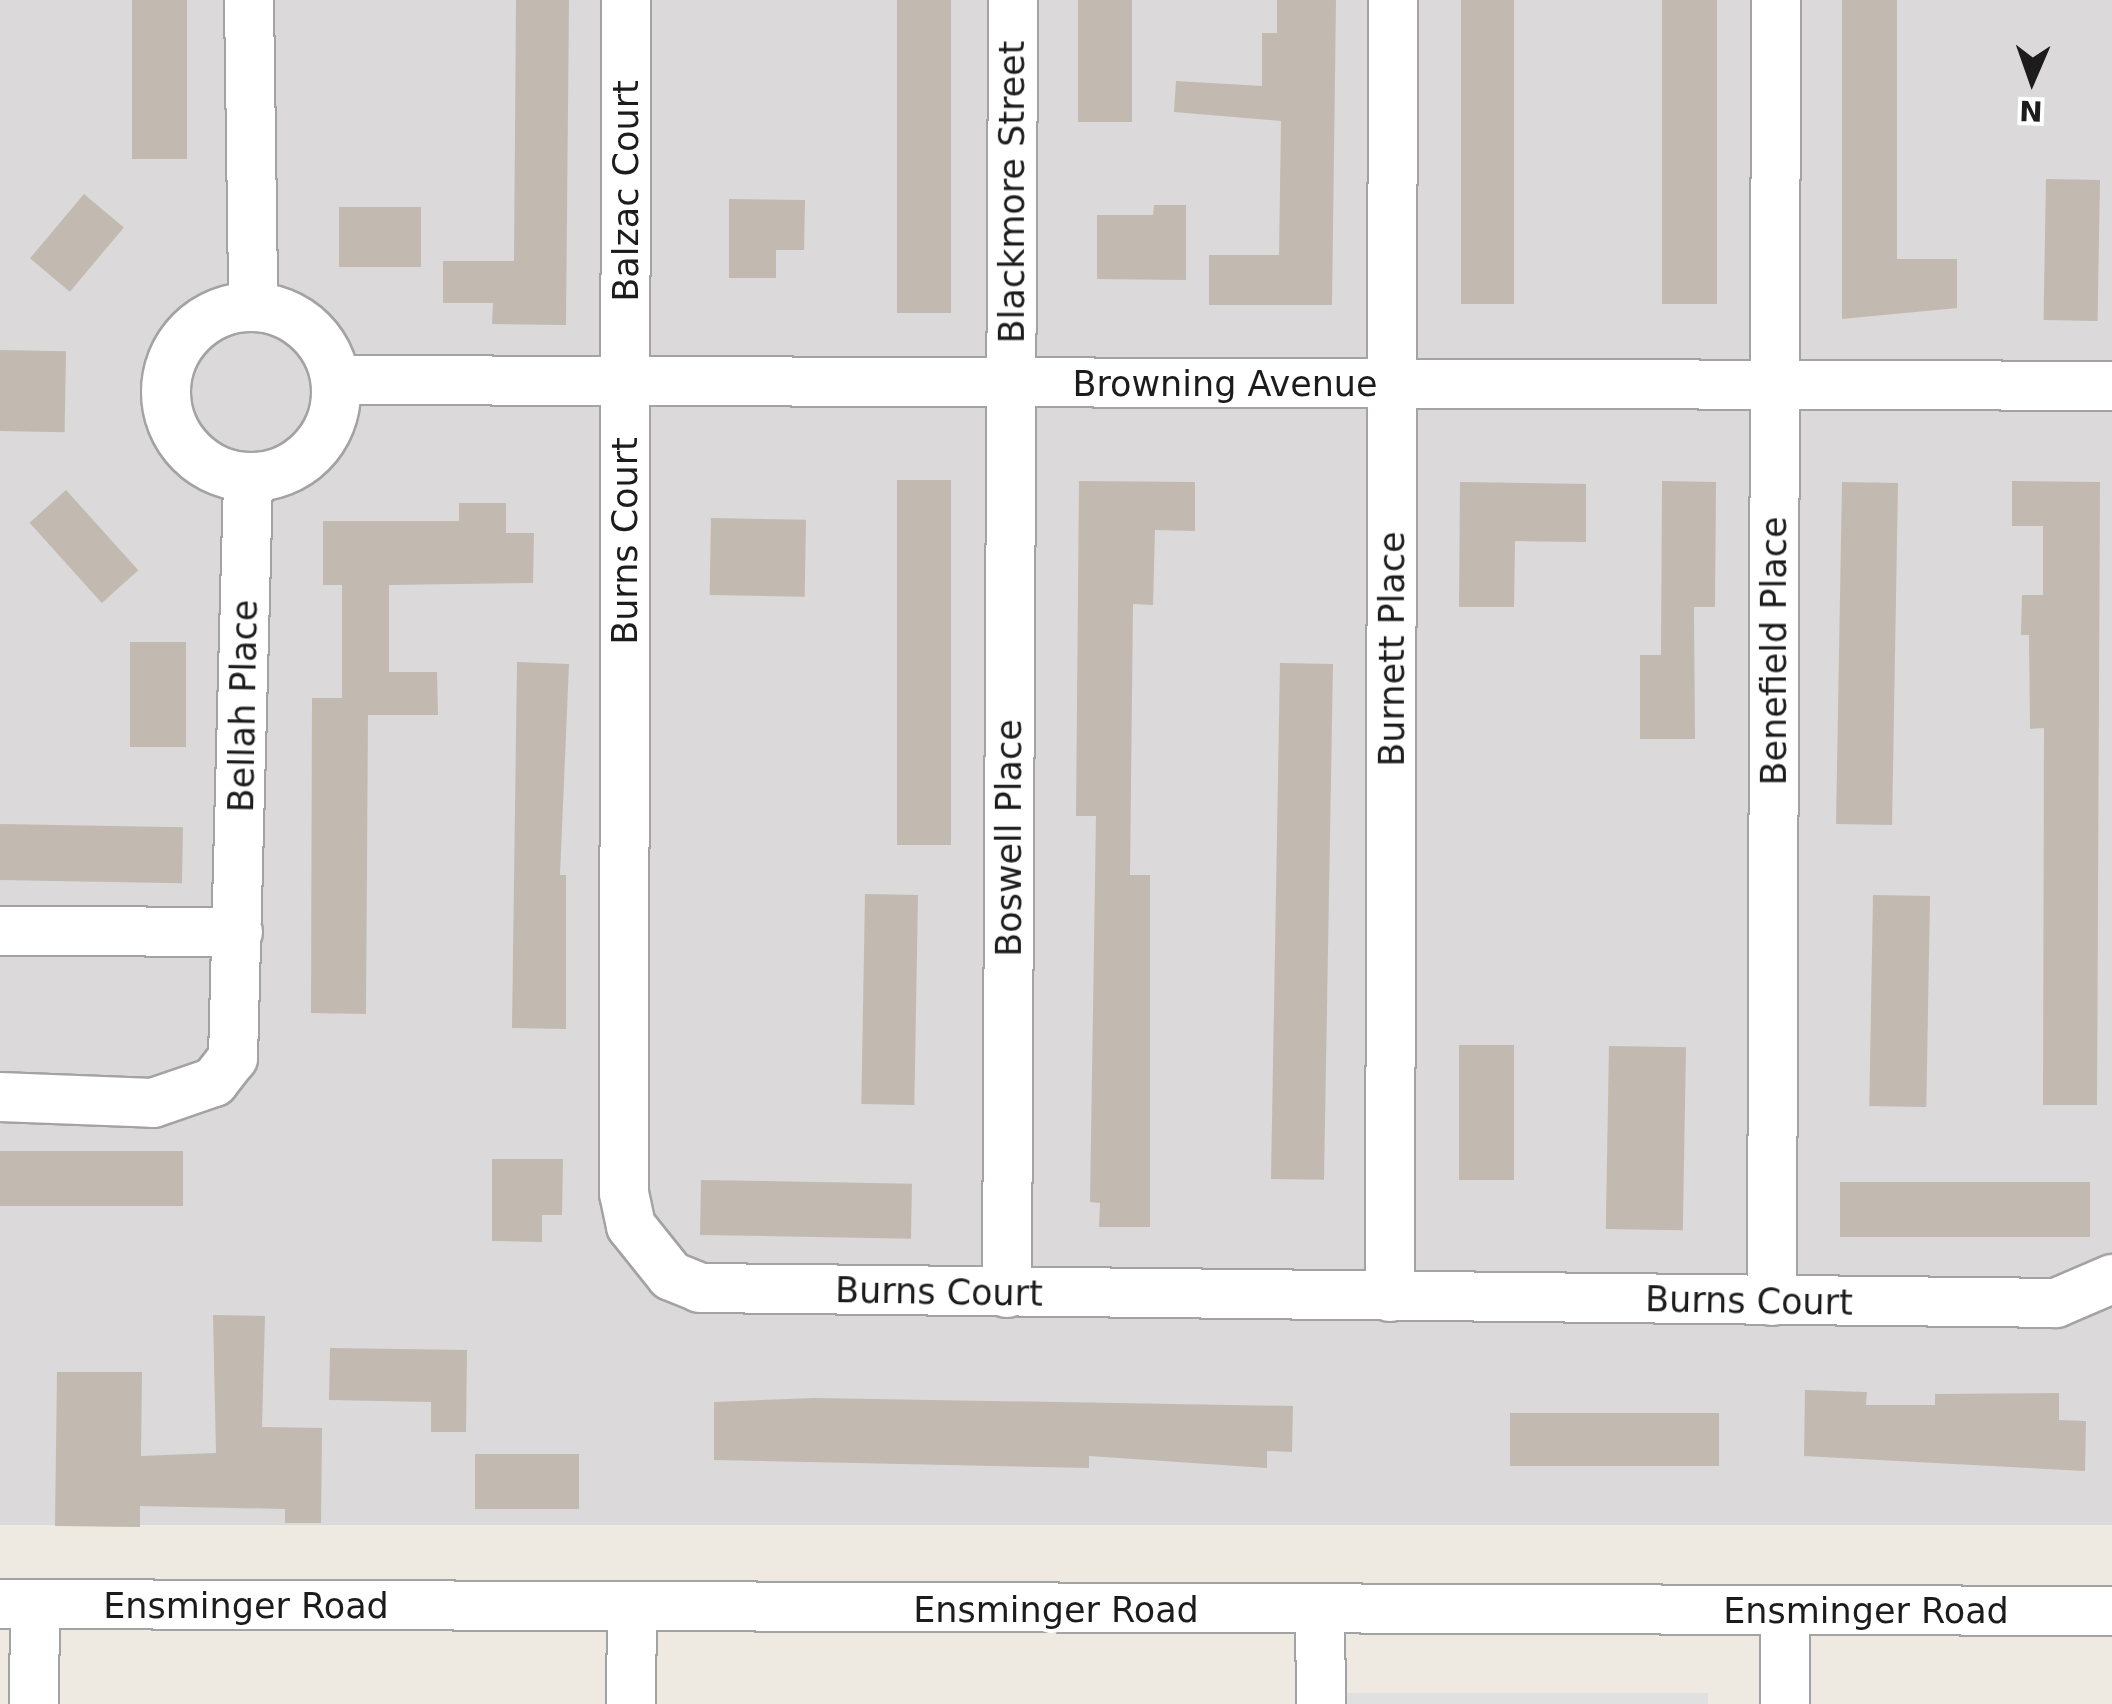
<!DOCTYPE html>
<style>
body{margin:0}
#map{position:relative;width:2112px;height:1704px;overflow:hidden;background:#eeeae2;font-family:"DejaVu Sans",sans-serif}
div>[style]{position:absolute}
.residential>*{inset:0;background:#dbd9d9;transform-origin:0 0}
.parking>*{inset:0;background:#e0e0e0;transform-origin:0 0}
.building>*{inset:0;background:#c2b9b1;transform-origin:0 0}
.roads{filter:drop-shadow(2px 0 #a3a3a3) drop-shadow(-2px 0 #a3a3a3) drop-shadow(0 2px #a3a3a3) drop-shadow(0 -2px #a3a3a3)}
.minor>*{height:48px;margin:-24px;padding:0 24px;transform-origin:24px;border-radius:24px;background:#fff}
.minor>.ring{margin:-24px;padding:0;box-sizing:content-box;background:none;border:48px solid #fff;border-radius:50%}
span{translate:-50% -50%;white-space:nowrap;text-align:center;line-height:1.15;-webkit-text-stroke:8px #fff;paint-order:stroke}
.street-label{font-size:35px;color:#1c1c1c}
.north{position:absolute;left:1982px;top:30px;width:100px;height:100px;-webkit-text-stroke:8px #fff;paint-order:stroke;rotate:182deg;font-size:28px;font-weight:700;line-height:40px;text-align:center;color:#1c1c1c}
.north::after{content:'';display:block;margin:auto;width:35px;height:45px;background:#1c1c1c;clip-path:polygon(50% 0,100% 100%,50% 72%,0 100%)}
</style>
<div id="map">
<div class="residential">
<div style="left:0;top:0;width:2112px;height:1525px"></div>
</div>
<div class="parking">
<div style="left:1304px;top:1693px;width:404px;height:11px"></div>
</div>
<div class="building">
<div style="left:132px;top:0;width:55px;height:159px"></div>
<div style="clip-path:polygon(516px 0,569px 0,566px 325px,492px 324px,493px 303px,443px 303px,443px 261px,514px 261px)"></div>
<div style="left:897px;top:0;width:54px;height:313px"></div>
<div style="left:1078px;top:0;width:54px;height:122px"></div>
<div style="clip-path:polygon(1277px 0,1336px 0,1332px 305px,1209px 305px,1209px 255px,1279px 255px,1281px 121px,1174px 112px,1176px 81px,1262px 86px,1262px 33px,1277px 33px)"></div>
<div style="left:1461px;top:0;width:53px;height:304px"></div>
<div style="left:1662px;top:0;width:55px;height:304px"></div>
<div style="clip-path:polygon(1842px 0,1897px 0,1897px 259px,1957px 259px,1957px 308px,1842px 319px)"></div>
<div style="left:2046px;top:179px;width:54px;height:141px;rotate:1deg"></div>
<div style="left:84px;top:194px;width:52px;height:84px;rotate:40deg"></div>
<div style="clip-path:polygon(729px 199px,805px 200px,804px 250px,776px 250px,776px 278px,729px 278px)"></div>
<div style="clip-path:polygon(1154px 205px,1186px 205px,1186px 280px,1097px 279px,1097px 215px,1153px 215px)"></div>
<div style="left:339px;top:207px;width:82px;height:60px"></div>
<div style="left:0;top:350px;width:66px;height:81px;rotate:1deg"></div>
<div style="left:897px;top:480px;width:54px;height:365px"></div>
<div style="clip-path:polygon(1079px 481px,1195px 482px,1195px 531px,1155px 530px,1153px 605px,1133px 604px,1130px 875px,1150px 875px,1150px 1227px,1099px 1227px,1100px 1203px,1090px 1202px,1096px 816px,1076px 816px)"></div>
<div style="clip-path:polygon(1662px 481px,1716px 482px,1715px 607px,1694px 607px,1695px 739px,1640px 739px,1640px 655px,1661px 655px)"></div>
<div style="clip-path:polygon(2012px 481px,2100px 482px,2097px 1105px,2043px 1105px,2044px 728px,2030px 729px,2029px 635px,2021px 635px,2022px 595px,2043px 595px,2043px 526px,2012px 526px)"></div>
<div style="clip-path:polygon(1460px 482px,1586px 484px,1586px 542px,1515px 541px,1514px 607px,1459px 607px)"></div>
<div style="left:1842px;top:482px;width:56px;height:342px;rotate:1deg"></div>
<div style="left:66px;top:490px;width:108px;height:49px;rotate:48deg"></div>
<div style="clip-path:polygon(459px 503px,506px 503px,506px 533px,534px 533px,533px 583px,389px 585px,389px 672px,437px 672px,438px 715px,368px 715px,366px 1014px,311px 1013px,312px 698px,342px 698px,342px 585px,323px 585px,323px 521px,459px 521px)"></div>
<div style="left:711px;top:518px;width:95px;height:77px;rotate:1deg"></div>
<div style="left:130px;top:642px;width:56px;height:105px"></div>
<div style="clip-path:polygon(517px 662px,569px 664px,560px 875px,566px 875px,566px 1029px,512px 1028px)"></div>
<div style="left:1280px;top:663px;width:53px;height:516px;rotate:1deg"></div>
<div style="left:0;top:824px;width:183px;height:56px;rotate:1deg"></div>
<div style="left:865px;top:894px;width:53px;height:210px;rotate:1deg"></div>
<div style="left:1873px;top:895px;width:57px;height:211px;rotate:1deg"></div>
<div style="left:1459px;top:1045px;width:55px;height:135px"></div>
<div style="left:1609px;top:1046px;width:77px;height:183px;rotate:1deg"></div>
<div style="left:0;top:1151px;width:183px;height:55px"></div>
<div style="clip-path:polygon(492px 1159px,563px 1159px,562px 1215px,542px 1215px,542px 1242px,492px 1241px)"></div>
<div style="left:701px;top:1180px;width:211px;height:55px;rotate:1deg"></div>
<div style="left:1840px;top:1182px;width:250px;height:55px"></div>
<div style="clip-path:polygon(213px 1315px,265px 1316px,262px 1427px,322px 1428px,321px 1523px,285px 1523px,285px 1509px,140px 1506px,140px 1527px,55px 1526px,57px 1372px,142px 1372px,141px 1456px,216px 1453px)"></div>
<div style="clip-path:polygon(330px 1348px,467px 1350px,466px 1432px,431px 1432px,431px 1402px,329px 1400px)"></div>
<div style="clip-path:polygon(1805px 1390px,1867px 1392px,1866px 1405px,1935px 1405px,1935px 1394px,2059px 1393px,2059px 1420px,2086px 1421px,2085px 1471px,1804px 1456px)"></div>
<div style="clip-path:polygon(814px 1398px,1293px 1406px,1292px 1452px,1267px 1451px,1267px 1468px,1089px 1456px,1089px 1468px,714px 1460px,714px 1402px)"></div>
<div style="left:1510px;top:1413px;width:209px;height:53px"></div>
<div style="left:475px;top:1454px;width:104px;height:55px"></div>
</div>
<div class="roads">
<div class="minor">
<div style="left:249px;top:0;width:303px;rotate:89.2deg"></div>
<div style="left:626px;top:0;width:1193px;rotate:90.1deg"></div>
<div style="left:624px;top:1193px;width:34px;rotate:78deg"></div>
<div style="left:631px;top:1226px;width:64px;rotate:51.3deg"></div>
<div style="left:671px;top:1276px;width:31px;rotate:22deg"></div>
<div style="left:700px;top:1288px;width:1356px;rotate:0.63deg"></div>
<div style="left:2056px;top:1303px;width:61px;rotate:-23.2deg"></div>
<div class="ring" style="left:166px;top:307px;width:122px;height:122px"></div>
<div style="left:338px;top:380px;width:1774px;rotate:0.19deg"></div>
<div style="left:0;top:931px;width:238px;rotate:0.2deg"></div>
<div style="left:0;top:1097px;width:153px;rotate:2.2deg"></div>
<div style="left:153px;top:1103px;width:65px;rotate:-19deg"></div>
<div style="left:214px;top:1082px;width:31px;rotate:-52deg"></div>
<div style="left:233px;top:1058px;width:578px;rotate:-88.51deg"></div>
<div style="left:1007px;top:1293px;width:1293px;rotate:-89.73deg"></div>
<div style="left:1390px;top:1297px;width:1297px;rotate:-89.87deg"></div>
<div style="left:1772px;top:1301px;width:1301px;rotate:-89.82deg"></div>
<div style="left:0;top:1604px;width:2112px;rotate:0.19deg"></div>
<div style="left:1320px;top:1611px;width:93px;rotate:89.4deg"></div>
<div style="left:1785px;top:1611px;width:93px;rotate:90deg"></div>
<div style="left:34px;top:1704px;width:99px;rotate:-89.4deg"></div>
<div style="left:631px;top:1704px;width:94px;rotate:-89.4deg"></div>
</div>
</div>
<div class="street-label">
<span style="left:626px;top:191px;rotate:-90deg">Balzac Court</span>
<span style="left:1012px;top:192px;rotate:-90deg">Blackmore Street</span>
<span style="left:1225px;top:384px">Browning Avenue</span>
<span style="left:625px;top:541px;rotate:-90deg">Burns Court</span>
<span style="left:1392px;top:649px;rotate:-90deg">Burnett Place</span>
<span style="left:1774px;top:651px;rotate:-90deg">Benefield Place</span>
<span style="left:243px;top:706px;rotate:-89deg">Bellah Place</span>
<span style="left:1009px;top:838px;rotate:-90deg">Boswell Place</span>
<span style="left:939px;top:1292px;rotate:1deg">Burns Court</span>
<span style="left:1749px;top:1301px;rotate:1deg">Burns Court</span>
<span style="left:246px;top:1606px">Ensminger Road</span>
<span style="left:1056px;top:1610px">Ensminger Road</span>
<span style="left:1866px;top:1611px">Ensminger Road</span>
</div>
<div class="north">N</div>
</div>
